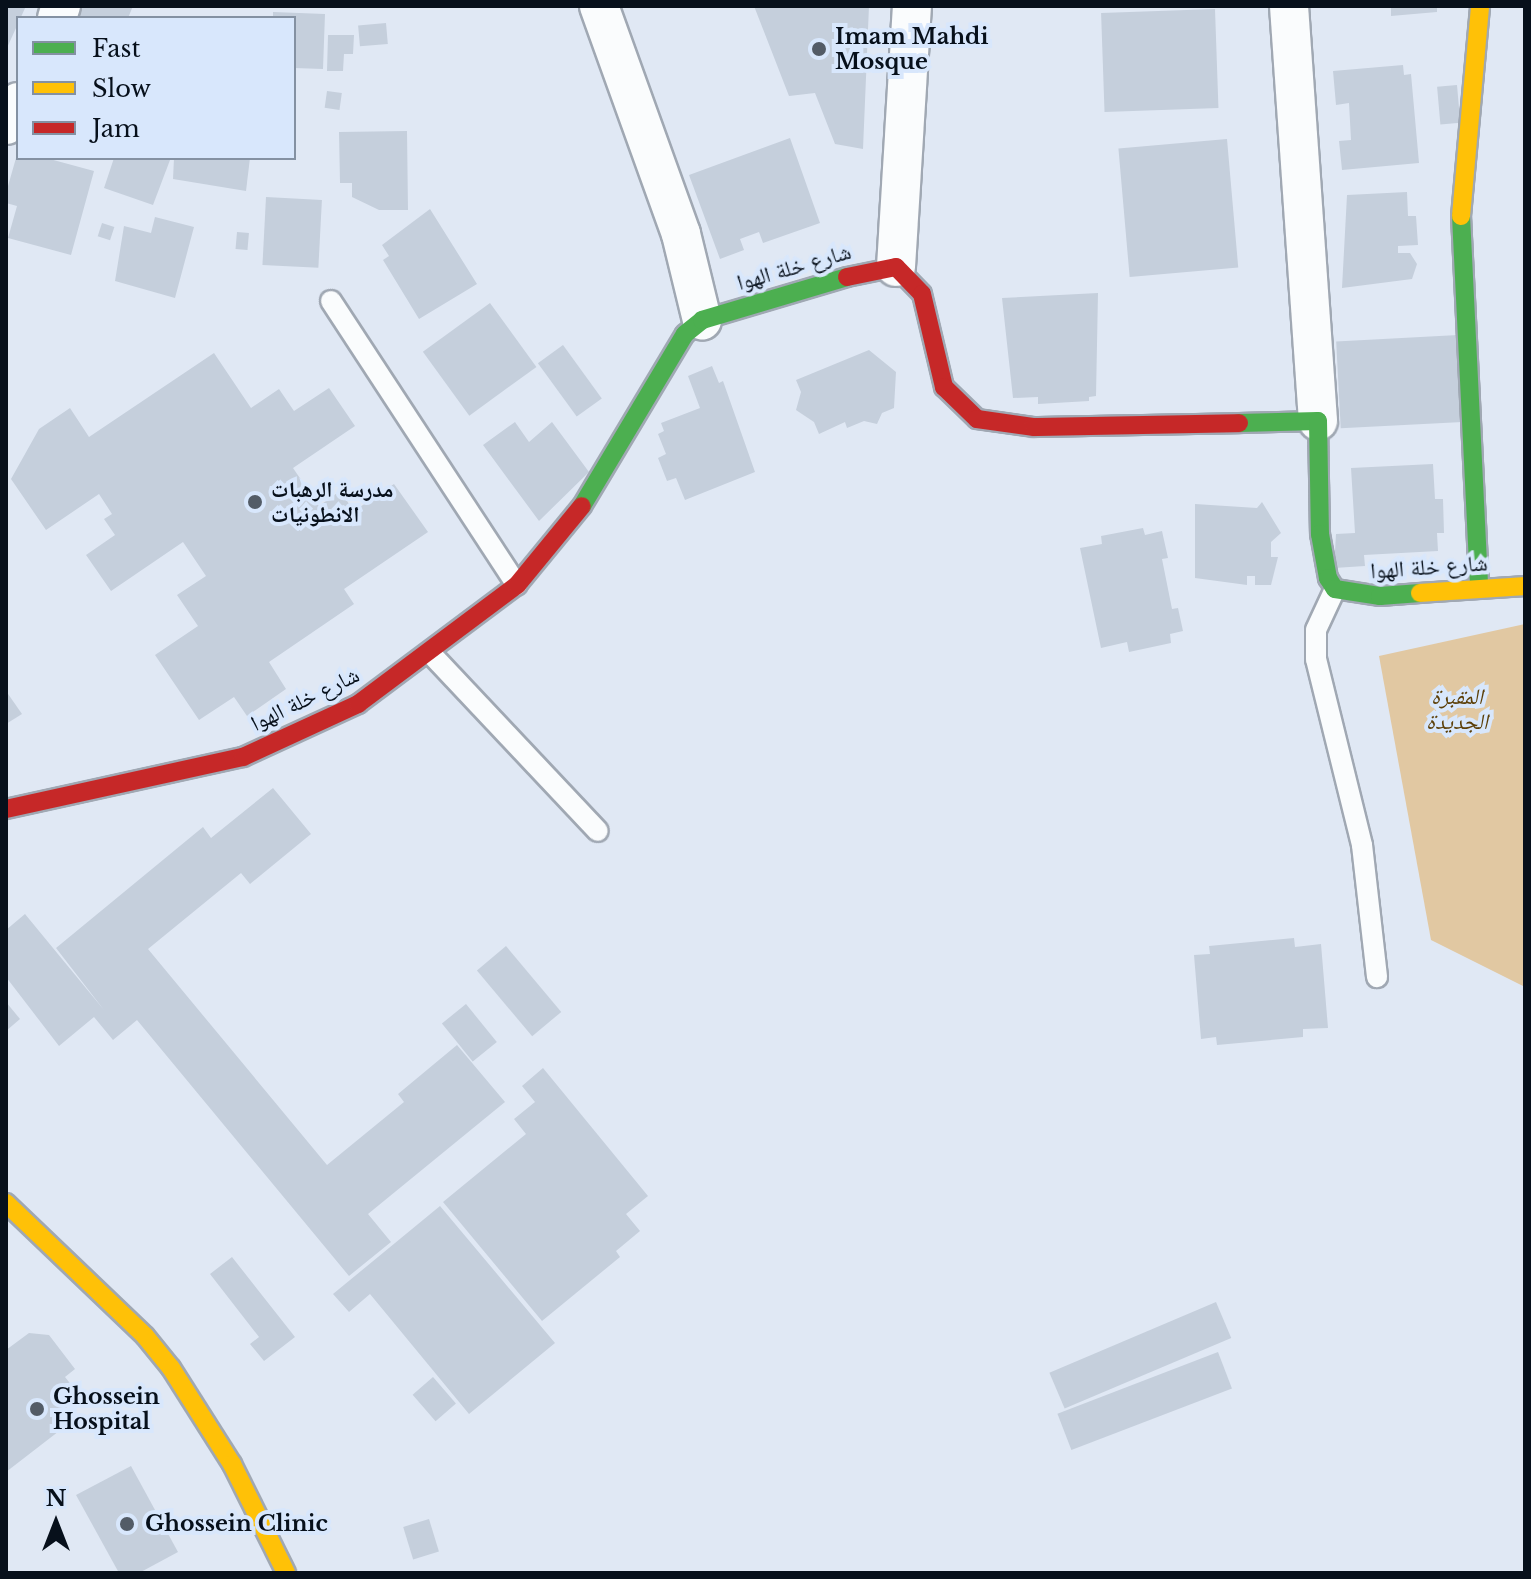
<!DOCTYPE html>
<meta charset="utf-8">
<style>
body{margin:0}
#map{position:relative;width:1531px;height:1579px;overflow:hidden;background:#e0e8f4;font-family:"Libre Baskerville","Noto Naskh Arabic",serif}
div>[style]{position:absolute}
.green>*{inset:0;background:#e1c8a2}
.building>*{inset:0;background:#c5cfdc;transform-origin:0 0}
.roads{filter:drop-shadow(2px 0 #a0a8b3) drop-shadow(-2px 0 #a0a8b3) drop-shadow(0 2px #a0a8b3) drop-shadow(0 -2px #a0a8b3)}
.lane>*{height:20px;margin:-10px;padding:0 10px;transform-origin:10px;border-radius:10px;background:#fafcfd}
.street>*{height:38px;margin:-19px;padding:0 19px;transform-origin:19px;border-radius:19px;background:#fafcfd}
.fast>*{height:18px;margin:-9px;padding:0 9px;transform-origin:9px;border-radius:9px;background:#4caf50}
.slow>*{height:18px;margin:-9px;padding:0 9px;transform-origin:9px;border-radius:9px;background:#ffc107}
.jam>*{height:18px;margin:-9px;padding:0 9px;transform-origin:9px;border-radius:9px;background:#c62828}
.dots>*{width:22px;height:22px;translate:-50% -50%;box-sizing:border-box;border:4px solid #d8e7fc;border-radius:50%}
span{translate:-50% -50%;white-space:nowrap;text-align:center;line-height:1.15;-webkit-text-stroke:8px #d8e7fc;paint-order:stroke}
.poi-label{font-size:22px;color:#07101b;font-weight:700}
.left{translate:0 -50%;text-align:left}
.street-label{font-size:22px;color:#07101b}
.park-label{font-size:22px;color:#5c3f08;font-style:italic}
.frame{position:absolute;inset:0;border:8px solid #07101b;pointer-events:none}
.legend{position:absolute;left:16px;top:16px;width:280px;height:144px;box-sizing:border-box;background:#d8e7fc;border:2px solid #8491a2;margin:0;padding:10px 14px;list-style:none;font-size:24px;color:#07101b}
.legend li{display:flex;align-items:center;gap:16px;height:40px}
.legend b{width:40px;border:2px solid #8491a2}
.north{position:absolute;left:16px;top:1483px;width:80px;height:80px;-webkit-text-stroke:6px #d8e7fc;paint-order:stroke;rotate:0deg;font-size:22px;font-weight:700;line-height:32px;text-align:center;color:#07101b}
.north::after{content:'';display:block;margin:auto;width:28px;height:36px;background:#07101b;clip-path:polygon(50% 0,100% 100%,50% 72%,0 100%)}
</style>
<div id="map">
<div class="green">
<div style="clip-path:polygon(1525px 624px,1525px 987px,1431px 940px,1379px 656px)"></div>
</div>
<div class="building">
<div style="clip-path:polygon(6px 6px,26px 6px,6px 50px)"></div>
<div style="clip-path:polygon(79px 6px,133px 6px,128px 18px,75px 18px)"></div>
<div style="clip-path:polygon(754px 6px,869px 6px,863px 149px,835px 144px,815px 93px,789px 96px)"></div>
<div style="clip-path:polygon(1391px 6px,1437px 6px,1437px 12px,1391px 16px)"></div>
<div style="left:1215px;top:9px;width:99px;height:114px;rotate:88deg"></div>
<div style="clip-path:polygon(273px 12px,325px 14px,323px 69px,294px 68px,294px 18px,273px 18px)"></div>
<div style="left:386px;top:23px;width:21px;height:28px;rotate:85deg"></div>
<div style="clip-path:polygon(328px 35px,354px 35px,353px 54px,344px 54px,343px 71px,327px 71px)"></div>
<div style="clip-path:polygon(1403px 65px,1404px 75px,1411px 74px,1419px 163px,1342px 170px,1339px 141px,1351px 140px,1349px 103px,1336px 105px,1333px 71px)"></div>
<div style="left:1457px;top:85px;width:38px;height:20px;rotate:85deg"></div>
<div style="left:327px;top:91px;width:15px;height:17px;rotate:8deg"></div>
<div style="clip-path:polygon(407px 131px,408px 210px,379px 210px,352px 197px,352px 183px,340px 183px,339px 132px)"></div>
<div style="clip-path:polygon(790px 138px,820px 223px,763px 243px,759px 232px,740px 239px,744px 250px,720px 259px,689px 175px)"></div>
<div style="left:1227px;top:139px;width:129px;height:109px;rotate:85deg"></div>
<div style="clip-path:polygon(16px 158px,46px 158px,94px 171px,71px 255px,8px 238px,17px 206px,6px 203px,6px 193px)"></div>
<div style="clip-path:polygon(114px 158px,170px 160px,153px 205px,104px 188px)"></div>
<div style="clip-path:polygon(174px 158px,250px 158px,246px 191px,173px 179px)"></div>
<div style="clip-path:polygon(1407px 192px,1408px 216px,1416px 216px,1418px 245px,1398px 246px,1398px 253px,1410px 253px,1417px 264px,1412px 279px,1342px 288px,1347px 195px)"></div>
<div style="left:266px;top:197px;width:56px;height:68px;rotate:3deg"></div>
<div style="clip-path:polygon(430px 209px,477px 284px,419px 319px,383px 260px,389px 256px,382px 245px)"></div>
<div style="clip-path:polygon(155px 217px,194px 227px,175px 298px,115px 281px,124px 226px,151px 233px)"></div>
<div style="left:102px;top:223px;width:13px;height:14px;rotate:18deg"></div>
<div style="left:237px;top:232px;width:12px;height:17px;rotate:5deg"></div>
<div style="clip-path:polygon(1098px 293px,1096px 396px,1089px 397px,1089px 401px,1038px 404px,1038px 397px,1013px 398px,1002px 298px)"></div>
<div style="left:490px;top:303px;width:79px;height:83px;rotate:54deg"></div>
<div style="left:1458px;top:335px;width:87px;height:122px;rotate:87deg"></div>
<div style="left:563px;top:345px;width:66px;height:31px;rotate:54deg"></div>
<div style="clip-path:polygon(869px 350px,896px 372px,894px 408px,882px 413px,877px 424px,864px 421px,847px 428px,845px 422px,819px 434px,814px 422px,796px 410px,801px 392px,796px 380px)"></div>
<div style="clip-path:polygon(214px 353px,251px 408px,279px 389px,294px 411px,329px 388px,355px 426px,293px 468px,319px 506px,340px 491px,354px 511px,394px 484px,428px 532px,344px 589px,354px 604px,269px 662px,286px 689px,247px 716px,234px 697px,199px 720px,155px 655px,198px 626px,177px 595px,206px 576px,183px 542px,111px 591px,86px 555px,115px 535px,104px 519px,112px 514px,99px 494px,46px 530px,11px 479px,39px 429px,70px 408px,89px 437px)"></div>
<div style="clip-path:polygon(712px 366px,719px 383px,723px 381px,755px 472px,685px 500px,676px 478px,667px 481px,658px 458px,666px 454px,658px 434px,664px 431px,661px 423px,700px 408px,688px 376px)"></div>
<div style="clip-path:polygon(515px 422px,529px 442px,552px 422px,589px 472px,539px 521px,483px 445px)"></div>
<div style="clip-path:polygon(1433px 464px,1435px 499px,1443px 499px,1444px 533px,1437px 533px,1438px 551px,1364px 555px,1365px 566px,1334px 568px,1336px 534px,1355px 533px,1351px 468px)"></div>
<div style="clip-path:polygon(1262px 502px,1281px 533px,1271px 542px,1271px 557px,1278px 557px,1271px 585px,1255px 585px,1255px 576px,1247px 576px,1247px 585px,1195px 578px,1195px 504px,1257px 508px)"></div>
<div style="clip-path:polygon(1143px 528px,1145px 535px,1162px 531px,1168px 558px,1162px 559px,1172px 609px,1178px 608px,1183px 631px,1170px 634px,1171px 643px,1129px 652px,1127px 642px,1101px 648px,1080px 548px,1102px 544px,1101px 536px)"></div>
<div style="clip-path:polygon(6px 691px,22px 714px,6px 724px)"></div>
<div style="clip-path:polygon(273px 788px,311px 834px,250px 884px,241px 873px,148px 949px,327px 1165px,404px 1102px,398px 1094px,457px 1045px,505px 1102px,368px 1214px,391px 1242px,349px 1276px,137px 1020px,113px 1040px,94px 1017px,59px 1046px,6px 977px,6px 930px,25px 914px,104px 1010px,56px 948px,203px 827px,211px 838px)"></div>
<div style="clip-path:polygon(1294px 938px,1295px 947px,1321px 944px,1328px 1028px,1303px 1029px,1303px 1037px,1217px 1045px,1216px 1037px,1201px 1039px,1194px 955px,1210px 954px,1209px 946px)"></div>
<div style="left:506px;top:946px;width:86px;height:38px;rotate:50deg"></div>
<div style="clip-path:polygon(6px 1002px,20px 1019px,6px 1031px)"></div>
<div style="left:466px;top:1004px;width:49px;height:31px;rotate:51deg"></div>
<div style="clip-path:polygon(543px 1068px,648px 1196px,626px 1214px,640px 1231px,616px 1251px,620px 1257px,542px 1321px,443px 1202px,526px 1134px,514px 1119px,535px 1102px,522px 1086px)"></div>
<div style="clip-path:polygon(440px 1206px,555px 1343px,469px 1414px,370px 1294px,349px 1312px,333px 1294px)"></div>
<div style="clip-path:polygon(232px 1257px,295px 1337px,264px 1361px,250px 1344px,259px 1337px,210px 1274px)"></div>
<div style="left:1216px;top:1302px;width:39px;height:181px;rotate:67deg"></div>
<div style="clip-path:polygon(29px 1333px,49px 1335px,75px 1369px,65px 1377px,77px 1392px,68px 1399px,63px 1428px,6px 1472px,6px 1350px)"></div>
<div style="left:1218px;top:1352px;width:39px;height:172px;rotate:69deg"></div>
<div style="left:433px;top:1377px;width:35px;height:27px;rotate:49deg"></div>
<div style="clip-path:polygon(131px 1466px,178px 1552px,139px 1573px,119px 1573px,76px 1495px)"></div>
<div style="left:429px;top:1519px;width:34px;height:27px;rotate:73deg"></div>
</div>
<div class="roads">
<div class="lane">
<div style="left:331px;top:301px;width:339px;rotate:56.8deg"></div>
<div style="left:1335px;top:589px;width:45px;rotate:114.9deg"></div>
<div style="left:1316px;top:630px;width:29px;rotate:90deg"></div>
<div style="left:1316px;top:659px;width:192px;rotate:76.1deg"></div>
<div style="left:1362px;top:845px;width:133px;rotate:83.5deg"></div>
<div style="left:431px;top:654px;width:243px;rotate:46.7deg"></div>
</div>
<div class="street">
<div style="left:599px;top:6px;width:242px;rotate:70.2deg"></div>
<div style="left:681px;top:234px;width:89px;rotate:76.3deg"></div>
<div style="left:1289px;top:6px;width:416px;rotate:86deg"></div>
<div style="left:57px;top:18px;width:13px;rotate:-72deg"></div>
<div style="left:6px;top:125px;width:26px;rotate:-62deg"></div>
<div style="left:896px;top:267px;width:261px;rotate:-86.5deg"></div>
</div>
<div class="fast">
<div style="left:1461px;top:216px;width:372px;rotate:87.2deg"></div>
<div style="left:1239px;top:423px;width:79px;rotate:-1.5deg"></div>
<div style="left:1318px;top:421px;width:113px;rotate:89deg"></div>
<div style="left:1320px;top:534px;width:45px;rotate:79.7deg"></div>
<div style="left:1328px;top:578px;width:13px;rotate:58deg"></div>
<div style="left:1335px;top:589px;width:46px;rotate:8.8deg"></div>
<div style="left:1380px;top:596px;width:40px;rotate:-4.3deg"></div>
<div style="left:582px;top:506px;width:200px;rotate:-59.1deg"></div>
<div style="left:685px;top:334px;width:22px;rotate:-39deg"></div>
<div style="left:702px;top:320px;width:151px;rotate:-16.5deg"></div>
</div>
<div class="slow">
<div style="left:1461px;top:216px;width:211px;rotate:-84.8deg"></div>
<div style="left:1420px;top:593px;width:105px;rotate:-3.8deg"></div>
<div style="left:6px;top:1203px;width:192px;rotate:43.7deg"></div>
<div style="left:145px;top:1336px;width:41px;rotate:50.9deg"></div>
<div style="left:171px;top:1368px;width:114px;rotate:57.6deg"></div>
<div style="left:232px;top:1464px;width:122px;rotate:63.6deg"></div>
</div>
<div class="jam">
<div style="left:847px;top:277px;width:50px;rotate:-11.5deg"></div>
<div style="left:896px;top:267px;width:37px;rotate:46deg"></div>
<div style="left:922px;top:294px;width:96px;rotate:76.7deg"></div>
<div style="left:944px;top:387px;width:46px;rotate:44.1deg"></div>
<div style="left:977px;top:419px;width:58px;rotate:8deg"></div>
<div style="left:1034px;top:427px;width:205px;rotate:-1.1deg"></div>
<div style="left:6px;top:809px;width:243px;rotate:-12.4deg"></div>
<div style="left:243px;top:757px;width:127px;rotate:-24.7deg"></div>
<div style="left:358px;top:704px;width:199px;rotate:-36.8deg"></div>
<div style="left:517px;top:585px;width:102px;rotate:-50.6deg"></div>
</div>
</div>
<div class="dots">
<div style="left:819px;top:49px;background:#535c67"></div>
<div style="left:255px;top:502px;background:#535c67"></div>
<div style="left:37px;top:1409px;background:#535c67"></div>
<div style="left:127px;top:1524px;background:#535c67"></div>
</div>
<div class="poi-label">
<span class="left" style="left:835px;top:49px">Imam Mahdi<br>Mosque</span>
<span class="left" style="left:271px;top:502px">مدرسة الرهبات<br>الانطونيات</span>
<span class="left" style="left:53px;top:1409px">Ghossein<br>Hospital</span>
<span class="left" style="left:145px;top:1524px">Ghossein Clinic</span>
</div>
<div class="street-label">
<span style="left:794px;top:267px;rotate:-16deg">شارع خلة الهوا</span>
<span style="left:1429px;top:567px;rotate:-4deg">شارع خلة الهوا</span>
<span style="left:305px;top:699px;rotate:-26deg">شارع خلة الهوا</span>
</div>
<div class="park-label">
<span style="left:1457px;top:709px">المقبرة<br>الجديدة</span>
</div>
<div class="frame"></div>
<ul class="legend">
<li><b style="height:10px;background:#4caf50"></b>Fast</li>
<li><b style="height:10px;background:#ffc107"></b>Slow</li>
<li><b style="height:10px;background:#c62828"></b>Jam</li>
</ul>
<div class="north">N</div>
</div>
